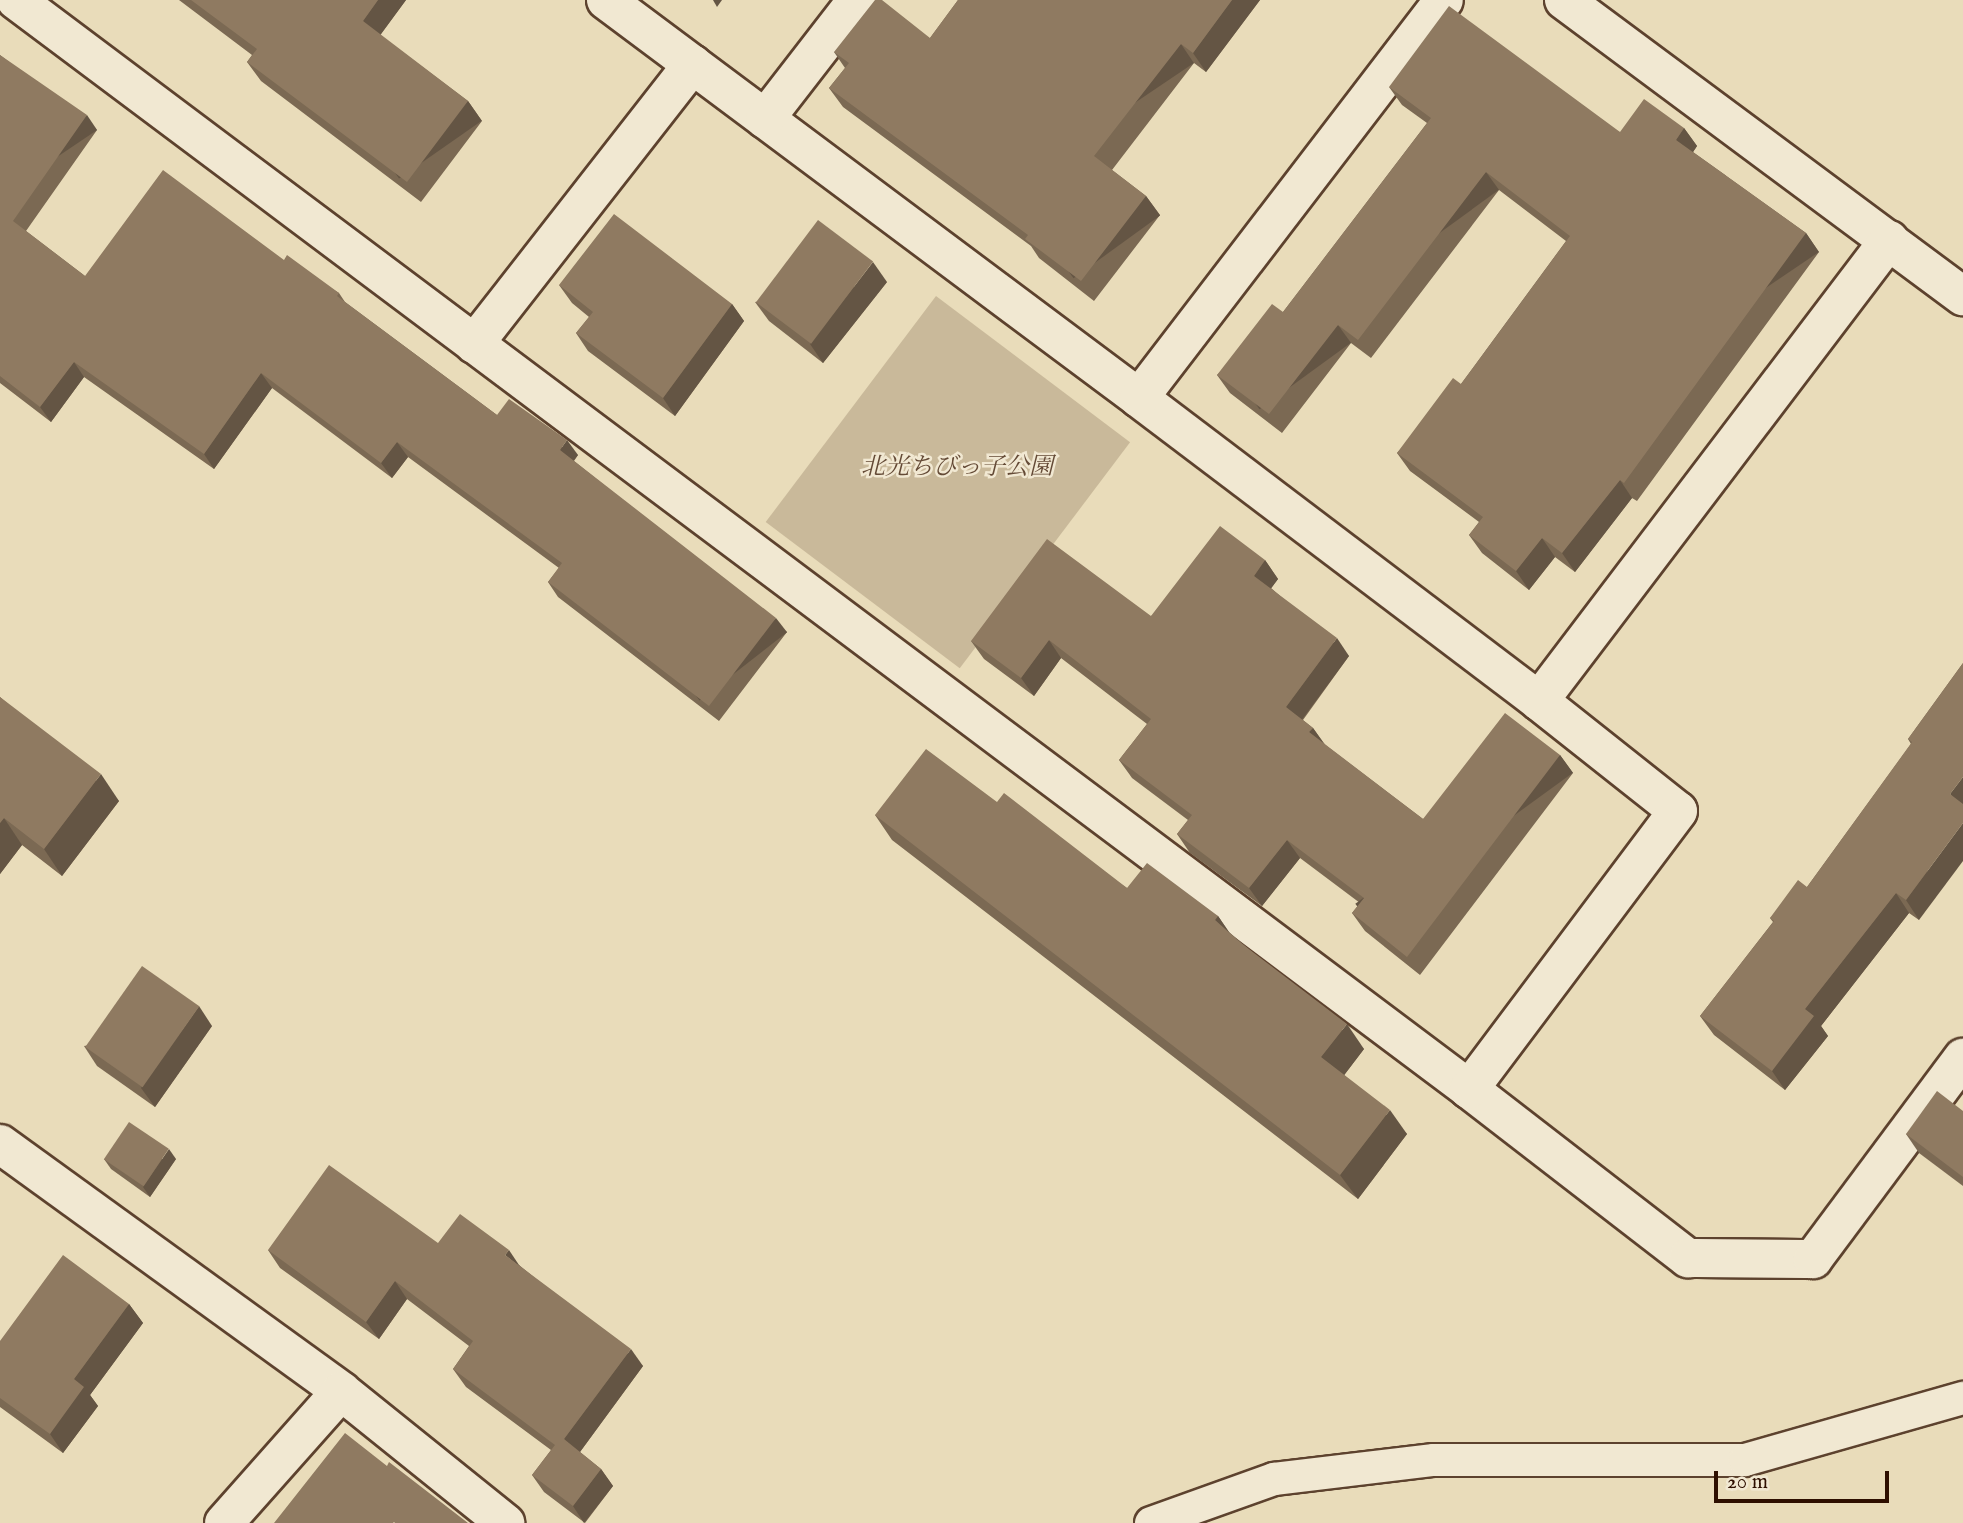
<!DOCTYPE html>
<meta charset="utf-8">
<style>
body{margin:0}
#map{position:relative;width:1963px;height:1523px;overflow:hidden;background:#e9dcba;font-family:"IM FELL English","Noto Serif JP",serif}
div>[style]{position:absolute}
.green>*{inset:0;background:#c9b99a;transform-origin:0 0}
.roads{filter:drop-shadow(2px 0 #5d422e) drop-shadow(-2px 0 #5d422e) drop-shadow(0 2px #5d422e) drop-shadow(0 -2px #5d422e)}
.service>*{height:32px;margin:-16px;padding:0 16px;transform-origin:16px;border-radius:16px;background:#f1e8d2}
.minor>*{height:38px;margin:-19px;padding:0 19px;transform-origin:19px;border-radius:19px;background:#f1e8d2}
.wall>*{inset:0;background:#7b6953}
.shaded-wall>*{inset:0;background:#645544;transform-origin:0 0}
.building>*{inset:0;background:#8f7a61;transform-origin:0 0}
span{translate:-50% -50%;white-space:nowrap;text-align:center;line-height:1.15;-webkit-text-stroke:5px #f1e8d2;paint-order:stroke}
.park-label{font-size:24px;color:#644a36;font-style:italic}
.scale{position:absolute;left:1714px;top:1471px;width:175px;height:32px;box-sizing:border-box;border:4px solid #2e0f00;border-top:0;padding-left:9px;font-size:21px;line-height:24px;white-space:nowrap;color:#2e0f00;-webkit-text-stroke:5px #f1e8d2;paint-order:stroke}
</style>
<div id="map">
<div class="green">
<div style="left:936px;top:296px;width:243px;height:283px;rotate:37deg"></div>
</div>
<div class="roads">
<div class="service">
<div style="left:1151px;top:1523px;width:131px;rotate:-19.7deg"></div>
<div style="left:1274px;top:1479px;width:161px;rotate:-6.8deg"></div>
<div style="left:1434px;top:1460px;width:311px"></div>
<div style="left:1745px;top:1460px;width:227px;rotate:-15.9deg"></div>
</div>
<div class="minor">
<div style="left:16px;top:0;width:1816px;rotate:36.85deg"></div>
<div style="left:1469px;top:1089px;width:277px;rotate:37.7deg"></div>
<div style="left:1688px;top:1258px;width:125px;rotate:0.5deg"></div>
<div style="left:1813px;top:1259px;width:251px;rotate:-53.3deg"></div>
<div style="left:606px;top:0;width:665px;rotate:36.75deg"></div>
<div style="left:1139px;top:398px;width:502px;rotate:37.14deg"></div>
<div style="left:1539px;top:701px;width:177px;rotate:38.4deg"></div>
<div style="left:1678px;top:811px;width:348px;rotate:126.9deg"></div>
<div style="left:1564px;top:0;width:497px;rotate:36.6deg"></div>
<div style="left:765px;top:119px;width:150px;rotate:-52.3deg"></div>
<div style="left:474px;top:344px;width:355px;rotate:-52deg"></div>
<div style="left:1139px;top:398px;width:501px;rotate:-52.54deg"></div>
<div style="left:1539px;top:701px;width:579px;rotate:-52.79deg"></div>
<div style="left:0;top:1144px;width:421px;rotate:35.9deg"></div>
<div style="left:341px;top:1391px;width:211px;rotate:38.8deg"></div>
<div style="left:224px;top:1523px;width:176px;rotate:-48.4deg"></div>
</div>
</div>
<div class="wall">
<div style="clip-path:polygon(179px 0,406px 0,380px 35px,468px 101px,482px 121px,421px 202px,261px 81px,247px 62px,252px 55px)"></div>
<div style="clip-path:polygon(958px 0,1260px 0,1206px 72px,1194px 63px,1112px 170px,1146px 196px,1160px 215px,1094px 301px,1039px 258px,1031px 246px,843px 107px,829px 88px,845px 68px,834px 52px,930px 38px)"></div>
<div style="clip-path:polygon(0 55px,97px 130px,26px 231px,85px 276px,284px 260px,339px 293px,345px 302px,497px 415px,578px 455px,574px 461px,787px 632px,719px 721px,558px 597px,548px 582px,559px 568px,408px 457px,392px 478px,272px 388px,214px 469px,84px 377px,51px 422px,0 383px)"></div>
<div style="clip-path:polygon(1389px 87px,1620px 132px,1684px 128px,1697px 146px,1693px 152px,1806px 233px,1819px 252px,1637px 501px,1632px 498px,1575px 572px,1555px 557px,1529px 590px,1482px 553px,1469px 535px,1479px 522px,1410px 471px,1397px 453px,1461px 384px,1566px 241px,1499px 190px,1371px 358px,1351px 343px,1282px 433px,1230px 393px,1217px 375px,1283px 312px,1427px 123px,1402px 105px)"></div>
<div style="clip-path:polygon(887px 282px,823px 363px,769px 321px,755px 302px)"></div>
<div style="clip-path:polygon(559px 285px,732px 304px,744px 321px,675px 416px,588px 351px,576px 333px,589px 317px,572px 303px)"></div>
<div style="clip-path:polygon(1265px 560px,1278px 579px,1271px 588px,1349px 656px,1303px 720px,1313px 728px,1324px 744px,1423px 819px,1560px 755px,1573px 773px,1420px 975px,1365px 931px,1352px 913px,1360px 903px,1300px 858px,1262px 906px,1190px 853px,1177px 834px,1188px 820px,1132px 778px,1119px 760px,1147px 724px,1061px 658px,1034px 696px,984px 659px,971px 641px,1151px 616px)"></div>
<div style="clip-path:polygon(1963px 663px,1919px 920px,1909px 913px,1821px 1026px,1828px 1036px,1785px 1090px,1714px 1035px,1700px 1016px,1773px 922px,1770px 918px,1807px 887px,1911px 744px,1908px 739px)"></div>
<div style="clip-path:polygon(0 697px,119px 801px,62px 876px,22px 845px,0 874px)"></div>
<div style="clip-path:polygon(997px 802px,1127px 888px,1218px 916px,1229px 932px,1364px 1049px,1344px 1075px,1407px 1134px,1358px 1199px,892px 840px,875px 815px)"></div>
<div style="clip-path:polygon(212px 1026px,155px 1107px,97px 1066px,84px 1046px)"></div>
<div style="clip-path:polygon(1963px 1111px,1963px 1186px,1919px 1153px,1906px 1134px)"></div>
<div style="clip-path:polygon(104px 1159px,176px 1159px,150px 1197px,111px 1169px)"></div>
<div style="clip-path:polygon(438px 1243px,519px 1265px,643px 1366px,580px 1452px,601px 1469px,613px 1486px,585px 1523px,544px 1492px,532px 1475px,551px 1450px,466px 1387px,453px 1369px,469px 1346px,407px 1299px,379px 1339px,280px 1268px,268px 1250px)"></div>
<div style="clip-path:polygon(129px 1304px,143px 1323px,90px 1395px,98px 1406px,63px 1453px,0 1407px,0 1341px)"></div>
</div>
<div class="shaded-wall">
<div style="clip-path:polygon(378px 0,406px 0,376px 41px,363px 21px)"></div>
<div style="clip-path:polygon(713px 0,722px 0,717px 7px)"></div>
<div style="clip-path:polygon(1232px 0,1260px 0,1206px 72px,1193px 53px)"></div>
<div style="left:1181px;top:44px;width:23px;height:142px;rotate:56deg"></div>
<div style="left:468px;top:101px;width:24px;height:101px;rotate:55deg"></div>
<div style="left:87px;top:115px;width:18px;height:129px;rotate:56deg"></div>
<div style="clip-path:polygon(1684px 128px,1697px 146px,1689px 158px,1676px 140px)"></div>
<div style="left:1486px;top:172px;width:22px;height:211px;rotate:54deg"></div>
<div style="left:1146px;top:196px;width:24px;height:107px;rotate:54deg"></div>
<div style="left:1806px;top:233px;width:23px;height:309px;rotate:56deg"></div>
<div style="clip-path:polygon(873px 262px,887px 282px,823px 363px,810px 344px)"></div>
<div style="clip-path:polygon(732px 304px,744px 321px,675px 416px,663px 398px)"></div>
<div style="left:1338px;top:325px;width:22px;height:113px;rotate:54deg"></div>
<div style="clip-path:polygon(74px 362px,84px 377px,51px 422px,40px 407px)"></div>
<div style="clip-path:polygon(261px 373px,272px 388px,214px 469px,204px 454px)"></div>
<div style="clip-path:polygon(567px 440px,578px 455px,570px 465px,560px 450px)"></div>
<div style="clip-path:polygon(397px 442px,408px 457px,392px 478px,381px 463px)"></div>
<div style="clip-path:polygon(1620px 480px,1632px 498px,1575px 572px,1562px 553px)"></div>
<div style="clip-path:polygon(1542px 538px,1555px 557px,1529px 590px,1516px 571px)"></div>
<div style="clip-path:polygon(1265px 560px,1278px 579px,1267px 594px,1254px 576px)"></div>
<div style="left:776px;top:618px;width:18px;height:111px;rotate:52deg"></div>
<div style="clip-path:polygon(1337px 638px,1349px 656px,1298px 725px,1286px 707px)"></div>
<div style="clip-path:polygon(1049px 640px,1061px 658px,1034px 696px,1021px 678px)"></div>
<div style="clip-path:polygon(1313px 728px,1326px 746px,1309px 732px)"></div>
<div style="left:1560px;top:755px;width:22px;height:253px;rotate:54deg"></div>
<div style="clip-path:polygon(101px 774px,119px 801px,62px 876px,44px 849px)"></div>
<div style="clip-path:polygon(1963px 777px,1963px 812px,1950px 794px)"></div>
<div style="clip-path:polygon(4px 818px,22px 845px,0 874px,0 823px)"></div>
<div style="clip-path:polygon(1963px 823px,1963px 861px,1919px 920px,1906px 900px)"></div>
<div style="clip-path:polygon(1287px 840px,1300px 858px,1262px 906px,1249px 888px)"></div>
<div style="clip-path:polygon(1896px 893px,1909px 913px,1821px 1026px,1828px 1036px,1785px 1090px,1772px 1071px,1805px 1009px)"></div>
<div style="clip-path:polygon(1218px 916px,1235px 941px,1215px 920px)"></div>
<div style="clip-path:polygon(199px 1006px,212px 1026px,155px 1107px,141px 1088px)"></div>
<div style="clip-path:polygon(1347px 1024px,1364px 1049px,1339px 1082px,1321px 1057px)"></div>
<div style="clip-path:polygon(1390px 1110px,1407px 1134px,1358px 1199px,1340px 1175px)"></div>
<div style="clip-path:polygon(169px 1149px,176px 1159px,150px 1197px,143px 1187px)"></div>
<div style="clip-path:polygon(509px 1250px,521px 1268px,505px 1255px)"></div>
<div style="clip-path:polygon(395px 1281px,407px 1299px,379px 1339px,366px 1322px)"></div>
<div style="clip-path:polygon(129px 1304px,143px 1323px,90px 1395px,98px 1406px,63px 1453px,50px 1434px,74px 1379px)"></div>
<div style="clip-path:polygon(631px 1349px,643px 1366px,577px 1456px,564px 1439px)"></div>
<div style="clip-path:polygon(601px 1469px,613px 1486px,584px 1523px,573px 1506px)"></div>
</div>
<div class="building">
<div style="clip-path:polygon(191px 0,378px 0,363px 21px,468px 101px,407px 182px,247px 62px,257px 49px)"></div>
<div style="clip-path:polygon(875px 0,882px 0,930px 38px,958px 0,1232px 0,1193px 53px,1181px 44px,1094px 156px,1146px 196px,1081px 281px,1025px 239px,1028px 235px,829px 88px,849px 63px,834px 52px)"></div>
<div style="clip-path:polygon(1449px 6px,1620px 132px,1644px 99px,1684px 128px,1676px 140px,1806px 233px,1624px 483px,1620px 480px,1562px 553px,1542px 538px,1516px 571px,1469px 535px,1483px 517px,1397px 453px,1453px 378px,1461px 384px,1570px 236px,1486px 172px,1358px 340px,1338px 325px,1269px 414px,1217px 375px,1272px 304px,1283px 312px,1431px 118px,1389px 87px)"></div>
<div style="clip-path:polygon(0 55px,87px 115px,13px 221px,85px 276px,163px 170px,284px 260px,287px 255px,339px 293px,337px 296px,497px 415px,509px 399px,567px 440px,560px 450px,776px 618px,709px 706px,548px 582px,562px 563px,397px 442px,381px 463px,261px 373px,204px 454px,74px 362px,40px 407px,0 376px)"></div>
<div style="clip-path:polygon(614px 214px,732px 304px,663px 398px,576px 333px,593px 312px,559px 285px)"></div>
<div style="left:818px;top:220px;width:69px;height:103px;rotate:37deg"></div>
<div style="clip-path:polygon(1220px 526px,1265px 560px,1254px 576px,1337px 638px,1286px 707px,1313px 728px,1309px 732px,1423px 819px,1505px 713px,1560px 755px,1407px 957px,1352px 913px,1364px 898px,1287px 840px,1249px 888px,1177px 834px,1192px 815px,1119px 760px,1151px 719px,1049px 640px,1021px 678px,971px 641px,1047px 539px,1151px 616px)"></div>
<div style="clip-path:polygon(1963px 663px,1963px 777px,1950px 794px,1963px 804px,1963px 823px,1906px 900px,1896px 893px,1805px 1009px,1814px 1016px,1772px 1071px,1700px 1016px,1774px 921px,1770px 918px,1798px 880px,1807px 887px,1912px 742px,1908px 739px)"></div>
<div style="clip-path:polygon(0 697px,101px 774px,44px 849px,4px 818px,0 823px)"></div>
<div style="clip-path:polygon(926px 749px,997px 802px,1004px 793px,1127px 888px,1147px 863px,1218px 916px,1215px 920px,1241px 943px,1347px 1024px,1321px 1057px,1390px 1110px,1340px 1175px,875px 815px)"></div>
<div style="left:142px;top:966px;width:70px;height:99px;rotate:35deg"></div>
<div style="clip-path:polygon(1937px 1091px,1963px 1111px,1963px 1177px,1906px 1134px)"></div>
<div style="left:129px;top:1122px;width:48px;height:45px;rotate:34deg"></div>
<div style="clip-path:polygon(329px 1165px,438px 1243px,460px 1214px,509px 1250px,505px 1255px,631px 1349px,564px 1439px,601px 1469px,573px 1506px,532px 1475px,555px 1445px,453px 1369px,473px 1341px,395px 1281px,366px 1322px,268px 1250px)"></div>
<div style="clip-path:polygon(63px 1255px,129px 1304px,74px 1379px,84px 1387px,50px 1434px,0 1398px,0 1341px)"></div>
<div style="clip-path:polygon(345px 1433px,387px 1466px,389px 1462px,468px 1523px,395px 1523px,394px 1522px,393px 1523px,274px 1523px)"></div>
</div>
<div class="park-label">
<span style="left:957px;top:468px">北光ちびっ子公園</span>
</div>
<div class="scale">20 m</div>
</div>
